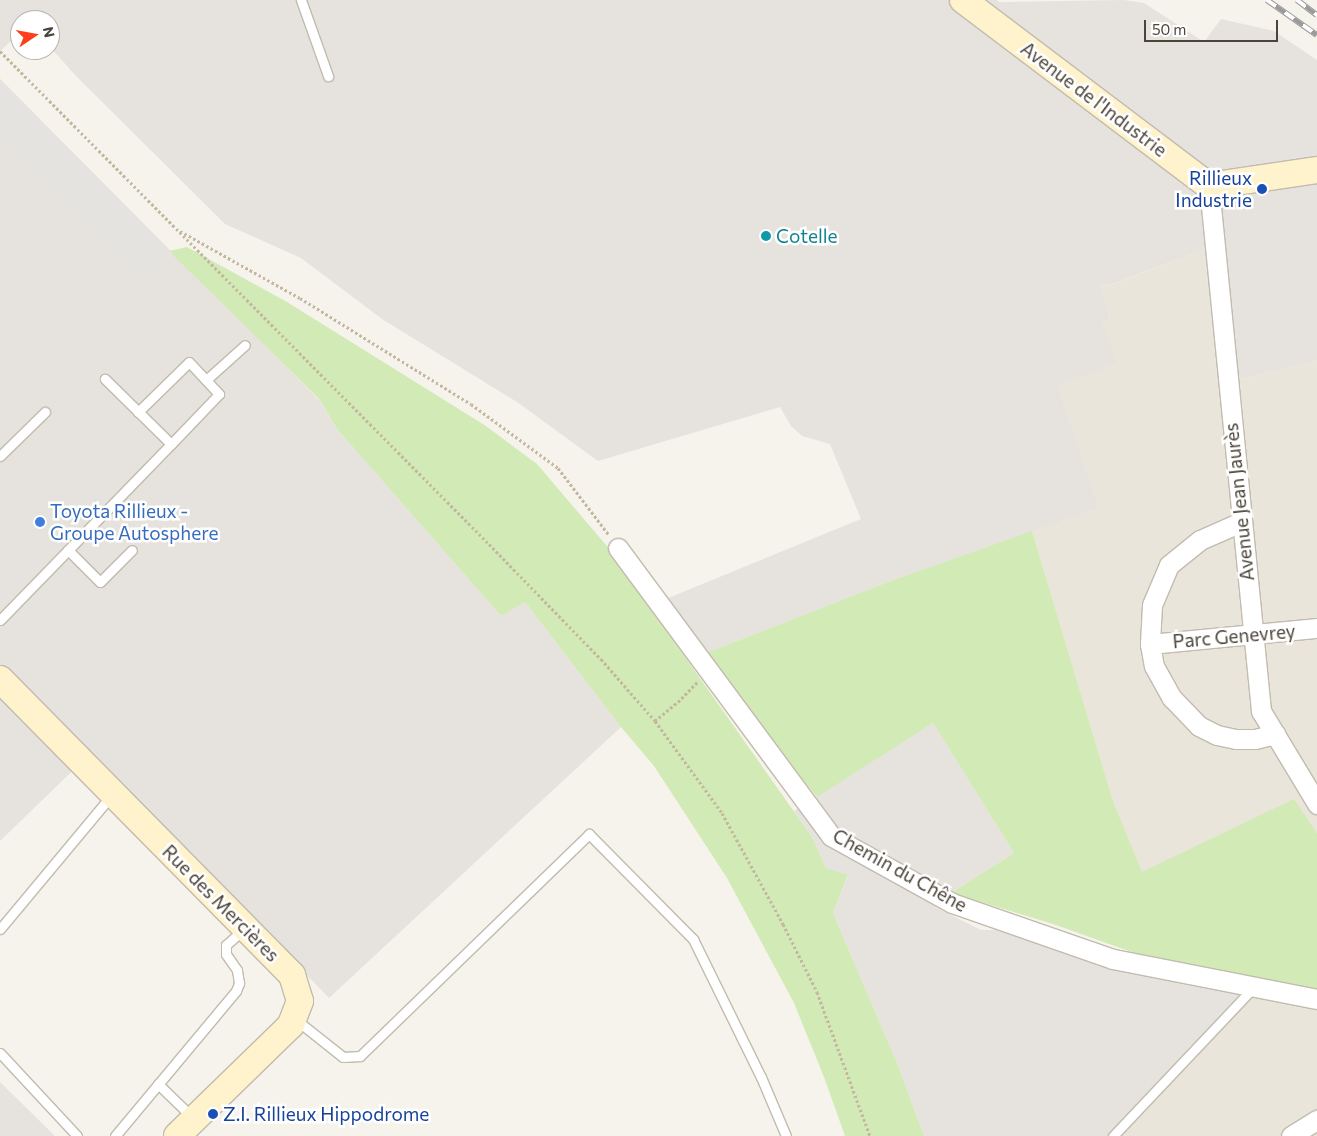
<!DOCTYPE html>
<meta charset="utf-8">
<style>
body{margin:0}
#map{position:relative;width:1317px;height:1136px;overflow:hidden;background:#f6f3ec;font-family:Commissioner,sans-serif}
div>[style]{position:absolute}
.residential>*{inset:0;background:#eae5da}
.industrial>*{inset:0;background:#e6e2dd}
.green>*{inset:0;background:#d2eab5}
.parking>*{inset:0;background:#e5e3e0}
.path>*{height:3px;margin-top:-1.5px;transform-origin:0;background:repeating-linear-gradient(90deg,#c4b79f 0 2.5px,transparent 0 5px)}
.roads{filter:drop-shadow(1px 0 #c2bbae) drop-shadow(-1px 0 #c2bbae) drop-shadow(0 1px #c2bbae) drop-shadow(0 -1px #c2bbae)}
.lane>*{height:9px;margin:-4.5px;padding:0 4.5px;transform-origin:4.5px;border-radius:4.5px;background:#fff}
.street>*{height:19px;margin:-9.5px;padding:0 9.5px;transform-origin:9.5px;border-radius:9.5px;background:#fff}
.secondary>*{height:26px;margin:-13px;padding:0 13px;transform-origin:13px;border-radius:13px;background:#fff3cd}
.rail>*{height:5.5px;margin-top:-2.75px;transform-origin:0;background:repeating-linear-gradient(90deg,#fff 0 11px,#9a9a9a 0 22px);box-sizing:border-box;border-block:1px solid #9a9a9a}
.dots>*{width:14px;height:14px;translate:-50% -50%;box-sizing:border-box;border:2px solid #fff;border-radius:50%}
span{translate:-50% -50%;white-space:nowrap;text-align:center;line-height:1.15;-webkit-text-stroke:5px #fff;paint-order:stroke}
.street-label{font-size:19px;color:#4b4439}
.transit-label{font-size:19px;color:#164399}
.right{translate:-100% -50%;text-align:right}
.left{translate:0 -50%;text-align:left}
.culture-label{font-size:19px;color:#0d838f}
.shop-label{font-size:19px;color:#366cbe}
.north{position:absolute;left:10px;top:10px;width:50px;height:50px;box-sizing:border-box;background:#fff;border:1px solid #b7b4b0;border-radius:50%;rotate:78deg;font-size:14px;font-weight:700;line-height:20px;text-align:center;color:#4b4439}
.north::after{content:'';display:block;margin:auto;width:18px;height:22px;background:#fc3f1d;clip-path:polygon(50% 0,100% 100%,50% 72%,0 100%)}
.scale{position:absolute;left:1144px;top:20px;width:134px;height:22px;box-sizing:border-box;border:2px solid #4b4439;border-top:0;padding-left:6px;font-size:15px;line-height:18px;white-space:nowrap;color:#4b4439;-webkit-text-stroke:4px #fff;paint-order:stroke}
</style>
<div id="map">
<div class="residential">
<div style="clip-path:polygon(1204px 249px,1217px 380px,1235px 380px,1317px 360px,1317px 833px,1294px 800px,1142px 873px,1113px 801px,1032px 531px,1099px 508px,1058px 386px,1102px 322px,1110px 319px,1100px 286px,1106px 284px,1108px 286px)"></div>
<div style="clip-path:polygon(1245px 990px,1317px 998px,1317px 1136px,1109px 1136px)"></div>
</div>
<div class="industrial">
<div style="clip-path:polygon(0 0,997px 0,999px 2px,1124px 0,1144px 3px,1204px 42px,1221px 19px,1274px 31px,1317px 60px,1317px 360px,1235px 380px,1217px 380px,1204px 249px,1107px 286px,1106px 284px,1100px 286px,1110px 319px,1102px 322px,1117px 363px,1058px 386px,1099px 508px,888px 582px,701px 655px,661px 601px,861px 519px,830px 444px,802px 436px,791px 426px,780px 407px,598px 461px,517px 402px,382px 319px,301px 258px,225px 224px,76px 76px,50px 47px,50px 20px,20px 20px,20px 33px,0 51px)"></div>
<div style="clip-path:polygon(0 79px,319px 400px,337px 429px,501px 616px,525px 602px,621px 727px,329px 998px,92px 752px,0 841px)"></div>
<div style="clip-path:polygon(933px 723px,1014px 853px,951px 893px,935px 907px,981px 930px,1003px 930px,1245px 990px,1109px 1136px,924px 1136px,897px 1063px,833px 913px,848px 876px,826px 868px,812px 837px,794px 811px)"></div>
<div style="clip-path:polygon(0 1082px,55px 1136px,0 1136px)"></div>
</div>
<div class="green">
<div style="clip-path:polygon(187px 247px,287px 302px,486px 426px,537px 464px,606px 545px,812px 837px,826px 868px,848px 875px,833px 913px,897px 1063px,924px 1136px,845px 1136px,824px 1077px,794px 1003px,727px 878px,654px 766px,621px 727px,525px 602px,501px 616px,337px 429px,319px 399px,169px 251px)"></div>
<div style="clip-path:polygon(1032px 531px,1113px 801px,1142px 872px,1294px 799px,1317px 833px,1317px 992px,1140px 955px,1053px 924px,951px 893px,1014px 853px,933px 723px,817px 797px,701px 655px,888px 582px)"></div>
</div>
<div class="parking">
<div style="clip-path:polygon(0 79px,173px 254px,140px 287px,0 144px)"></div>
</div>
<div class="path">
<div style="left:0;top:51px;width:694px;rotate:45.23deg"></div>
<div style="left:489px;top:544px;width:161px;rotate:45.8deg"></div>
<div style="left:601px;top:659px;width:82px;rotate:48.9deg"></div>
<div style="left:655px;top:721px;width:114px;rotate:53.9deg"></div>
<div style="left:722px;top:813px;width:127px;rotate:61.2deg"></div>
<div style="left:783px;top:924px;width:76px;rotate:63.4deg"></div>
<div style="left:817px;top:992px;width:153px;rotate:69.8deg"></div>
<div style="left:180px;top:231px;width:137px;rotate:29.2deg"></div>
<div style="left:300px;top:298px;width:201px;rotate:31.8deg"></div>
<div style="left:471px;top:404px;width:108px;rotate:36.3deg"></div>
<div style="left:558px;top:468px;width:84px;rotate:52.7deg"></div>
<div style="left:655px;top:721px;width:30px;rotate:-40deg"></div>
<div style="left:678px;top:702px;width:28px;rotate:-46deg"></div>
</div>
<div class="roads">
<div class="lane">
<div style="left:301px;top:0;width:81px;rotate:70.4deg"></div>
<div style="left:206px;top:380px;width:52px;rotate:-41.9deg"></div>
<div style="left:138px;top:412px;width:71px;rotate:-44.4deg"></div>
<div style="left:189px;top:362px;width:44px;rotate:46.8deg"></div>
<div style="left:219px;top:394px;width:69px;rotate:133.8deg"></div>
<div style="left:0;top:456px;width:63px;rotate:-44.4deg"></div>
<div style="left:68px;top:550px;width:148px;rotate:-45.8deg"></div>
<div style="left:171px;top:444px;width:93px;rotate:-135.4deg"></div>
<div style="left:0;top:620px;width:98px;rotate:-45.8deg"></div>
<div style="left:68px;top:550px;width:45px;rotate:45deg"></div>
<div style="left:100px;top:582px;width:45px;rotate:-45deg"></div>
<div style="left:0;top:929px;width:173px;rotate:-50.2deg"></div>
<div style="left:295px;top:1019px;width:61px;rotate:38.4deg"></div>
<div style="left:343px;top:1057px;width:17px;rotate:-3deg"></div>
<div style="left:360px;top:1056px;width:319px;rotate:-44.1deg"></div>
<div style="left:589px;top:834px;width:148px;rotate:45.3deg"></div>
<div style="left:693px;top:939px;width:154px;rotate:63.8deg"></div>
<div style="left:761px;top:1077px;width:64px;rotate:67deg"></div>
<div style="left:0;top:1053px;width:113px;rotate:47.1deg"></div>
<div style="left:158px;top:1084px;width:47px;rotate:44.1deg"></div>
<div style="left:115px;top:1136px;width:189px;rotate:-50.2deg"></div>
<div style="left:236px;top:991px;width:9px;rotate:-69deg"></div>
<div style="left:239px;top:983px;width:13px;rotate:-99deg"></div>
<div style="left:237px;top:970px;width:19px;rotate:-125deg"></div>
<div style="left:226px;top:954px;width:9px;rotate:-90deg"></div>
<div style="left:226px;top:945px;width:24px;rotate:-42deg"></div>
<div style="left:1113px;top:1136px;width:205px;rotate:-46.6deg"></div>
</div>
<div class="street">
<div style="left:1209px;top:186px;width:528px;rotate:84.34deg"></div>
<div style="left:1261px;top:711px;width:109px;rotate:58.9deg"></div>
<div style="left:1241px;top:522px;width:45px;rotate:156.3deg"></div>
<div style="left:1200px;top:540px;width:40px;rotate:141deg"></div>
<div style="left:1169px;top:565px;width:43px;rotate:113deg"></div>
<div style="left:1152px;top:605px;width:39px;rotate:93deg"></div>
<div style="left:1150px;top:644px;width:22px;rotate:80deg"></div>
<div style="left:1154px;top:666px;width:37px;rotate:61deg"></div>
<div style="left:1172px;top:698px;width:39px;rotate:46deg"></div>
<div style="left:1199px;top:726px;width:20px;rotate:27deg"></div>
<div style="left:1217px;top:735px;width:19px;rotate:12deg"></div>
<div style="left:1236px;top:739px;width:19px"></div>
<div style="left:1255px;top:739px;width:21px;rotate:-14deg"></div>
<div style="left:618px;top:548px;width:358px;rotate:53.5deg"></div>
<div style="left:831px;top:836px;width:138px;rotate:29deg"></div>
<div style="left:952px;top:903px;width:170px;rotate:19.2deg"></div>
<div style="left:1113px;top:959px;width:208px;rotate:11.1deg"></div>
<div style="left:1150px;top:644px;width:168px;rotate:-5.5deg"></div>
<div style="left:1291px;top:1136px;width:31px;rotate:-32deg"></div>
</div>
<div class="secondary">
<div style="left:963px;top:0;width:308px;rotate:37.1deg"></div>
<div style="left:1209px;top:186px;width:109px;rotate:-8.4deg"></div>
<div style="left:0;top:679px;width:416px;rotate:45.4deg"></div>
<div style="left:292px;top:975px;width:27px;rotate:73deg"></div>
<div style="left:300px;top:1001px;width:26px;rotate:111deg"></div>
<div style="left:291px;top:1025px;width:159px;rotate:135.8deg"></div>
</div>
</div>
<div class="rail">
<div style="left:1267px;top:0;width:61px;rotate:35deg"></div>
<div style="left:1297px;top:0;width:25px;rotate:37deg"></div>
</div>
<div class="dots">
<div style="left:1262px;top:189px;background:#1a4fb4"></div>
<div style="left:766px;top:236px;background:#0f9aa8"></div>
<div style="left:40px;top:522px;background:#3f7fe0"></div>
<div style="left:213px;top:1114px;background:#1a4fb4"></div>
</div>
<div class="street-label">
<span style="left:1094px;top:99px;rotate:37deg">Avenue de l'Industrie</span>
<span style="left:1239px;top:502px;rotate:-96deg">Avenue Jean Jaurès</span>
<span style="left:1234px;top:636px;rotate:-5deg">Parc Genevrey</span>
<span style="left:900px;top:870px;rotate:29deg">Chemin du Chêne</span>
<span style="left:221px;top:903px;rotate:45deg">Rue des Mercières</span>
</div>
<div class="transit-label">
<span class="right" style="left:1252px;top:189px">Rillieux<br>Industrie</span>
<span class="left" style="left:223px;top:1114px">Z.I. Rillieux Hippodrome</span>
</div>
<div class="culture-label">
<span class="left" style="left:776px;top:236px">Cotelle</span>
</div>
<div class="shop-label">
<span class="left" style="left:50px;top:522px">Toyota Rillieux -<br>Groupe Autosphere</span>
</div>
<div class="north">N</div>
<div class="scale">50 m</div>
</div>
